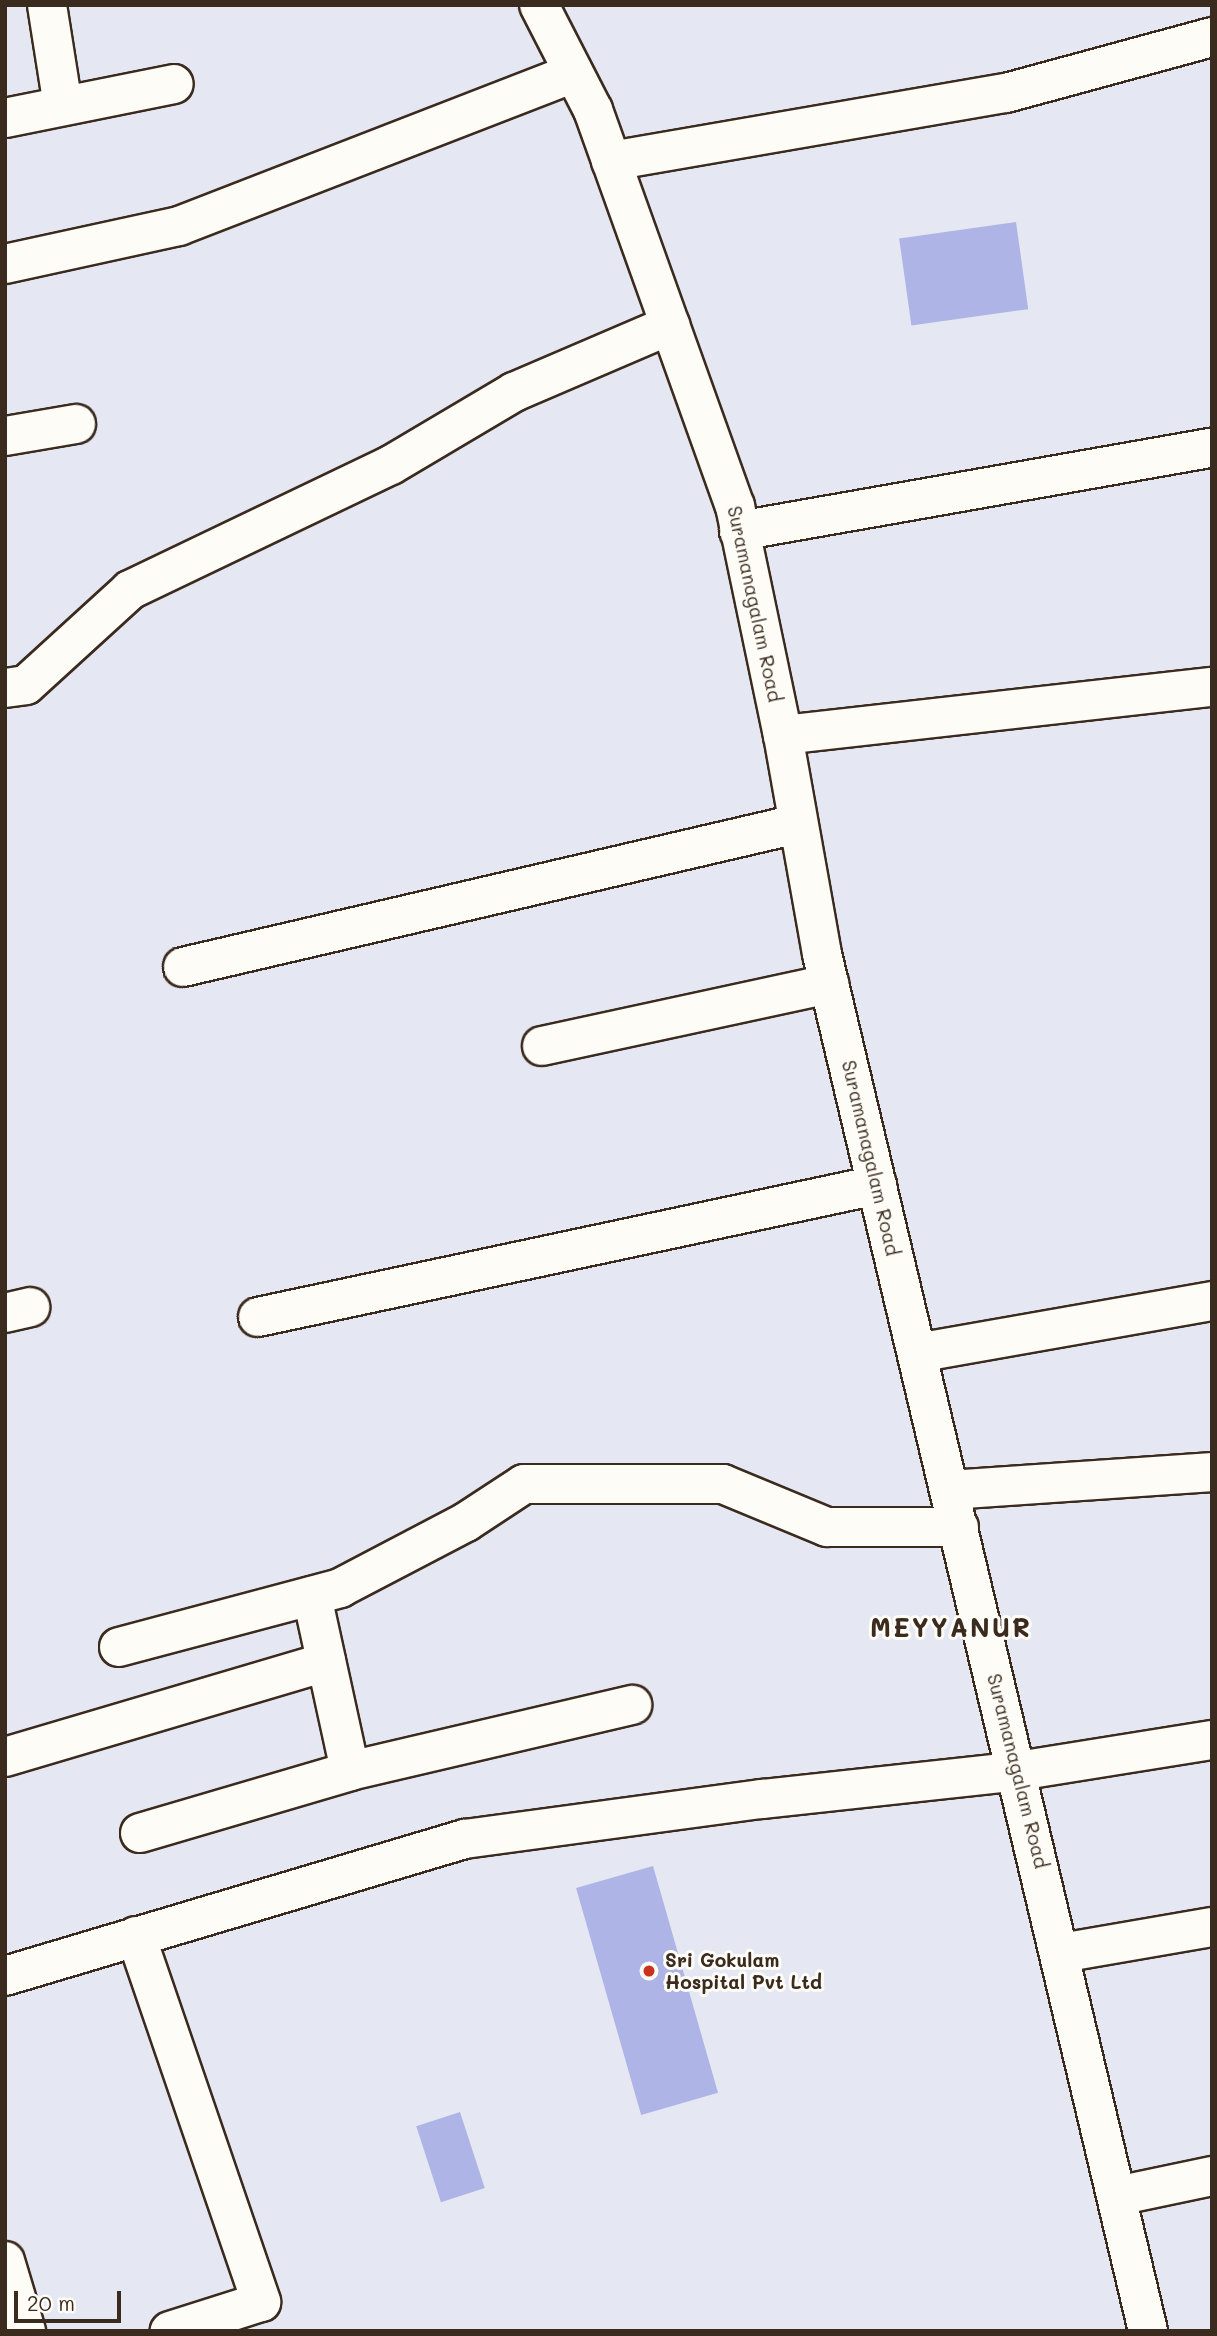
<!DOCTYPE html>
<style>
body{margin:0}
#map{position:relative;width:1217px;height:2336px;overflow:hidden;background:#e5e7f2;font-family:Mali,sans-serif}
div>[style]{position:absolute}
.building>*{inset:0;background:#aeb5e6;transform-origin:0 0}
.roads{filter:drop-shadow(2px 0 #3b2a1e) drop-shadow(-2px 0 #3b2a1e) drop-shadow(0 2px #3b2a1e) drop-shadow(0 -2px #3b2a1e)}
.minor>*{height:38px;margin:-19px;padding:0 19px;transform-origin:19px;border-radius:19px;background:#fdfcf7}
.major>*{height:38px;margin:-19px;padding:0 19px;transform-origin:19px;border-radius:19px;background:#fdfcf7}
.dots>*{width:19px;height:19px;translate:-50% -50%;box-sizing:border-box;border:4px solid #fdfcf7;border-radius:50%}
span{translate:-50% -50%;white-space:nowrap;text-align:center;line-height:1.15;-webkit-text-stroke:6px #fdfcf7;paint-order:stroke}
.street-label{font-size:19px;color:#3b2a1e}
.poi-label{font-size:19px;color:#3b2a1e;font-weight:700}
.left{translate:0 -50%;text-align:left}
.district-label{font-size:26px;color:#3b2a1e;font-weight:700;letter-spacing:2px}
.frame{position:absolute;inset:0;border:7px solid #3b2a1e;pointer-events:none}
.scale{position:absolute;left:14px;top:2291px;width:107px;height:32px;box-sizing:border-box;border:4px solid #3b2a1e;border-top:0;padding-left:9px;font-size:21px;line-height:24px;white-space:nowrap;color:#3b2a1e;-webkit-text-stroke:5px #fdfcf7;paint-order:stroke}
</style>
<div id="map">
<div class="building">
<div style="left:1016px;top:222px;width:88px;height:118px;rotate:82deg"></div>
<div style="left:653px;top:1866px;width:236px;height:80px;rotate:74deg"></div>
<div style="left:460px;top:2112px;width:80px;height:46px;rotate:72deg"></div>
</div>
<div class="roads">
<div class="minor">
<div style="left:47px;top:5px;width:102px;rotate:81deg"></div>
<div style="left:5px;top:118px;width:172px;rotate:-11.4deg"></div>
<div style="left:611px;top:161px;width:401px;rotate:-9.8deg"></div>
<div style="left:1006px;top:93px;width:213px;rotate:-15.2deg"></div>
<div style="left:5px;top:264px;width:178px;rotate:-12.3deg"></div>
<div style="left:179px;top:226px;width:423px;rotate:-21.2deg"></div>
<div style="left:5px;top:436px;width:72px;rotate:-9.6deg"></div>
<div style="left:739px;top:531px;width:480px;rotate:-10deg"></div>
<div style="left:5px;top:688px;width:21px;rotate:-8deg"></div>
<div style="left:26px;top:685px;width:141px;rotate:-42.4deg"></div>
<div style="left:130px;top:590px;width:289px;rotate:-25.6deg"></div>
<div style="left:391px;top:465px;width:143px;rotate:-30.7deg"></div>
<div style="left:514px;top:392px;width:170px;rotate:-23.2deg"></div>
<div style="left:783px;top:735px;width:432px;rotate:-6.4deg"></div>
<div style="left:183px;top:967px;width:630px;rotate:-13.11deg"></div>
<div style="left:542px;top:1046px;width:294px;rotate:-12.2deg"></div>
<div style="left:5px;top:1313px;width:26px;rotate:-13deg"></div>
<div style="left:258px;top:1317px;width:633px;rotate:-12.04deg"></div>
<div style="left:917px;top:1353px;width:300px;rotate:-10deg"></div>
<div style="left:950px;top:1490px;width:263px;rotate:-3.9deg"></div>
<div style="left:312px;top:1596px;width:179px;rotate:77.7deg"></div>
<div style="left:350px;top:1771px;width:290px;rotate:-13.2deg"></div>
<div style="left:119px;top:1647px;width:229px;rotate:-14.9deg"></div>
<div style="left:340px;top:1588px;width:142px;rotate:-27.6deg"></div>
<div style="left:466px;top:1522px;width:69px;rotate:-33.2deg"></div>
<div style="left:524px;top:1484px;width:199px"></div>
<div style="left:723px;top:1484px;width:113px;rotate:22.5deg"></div>
<div style="left:827px;top:1527px;width:132px"></div>
<div style="left:5px;top:1757px;width:335px;rotate:-16.5deg"></div>
<div style="left:140px;top:1833px;width:219px;rotate:-16.4deg"></div>
<div style="left:136px;top:1936px;width:387px;rotate:71.1deg"></div>
<div style="left:261px;top:2302px;width:96px;rotate:162.3deg"></div>
<div style="left:1061px;top:1953px;width:153px;rotate:-9.8deg"></div>
<div style="left:5px;top:1976px;width:480px;rotate:-16.6deg"></div>
<div style="left:465px;top:1839px;width:300px;rotate:-7.7deg"></div>
<div style="left:762px;top:1799px;width:258px;rotate:-6.2deg"></div>
<div style="left:1018px;top:1771px;width:196px;rotate:-9.1deg"></div>
<div style="left:1117px;top:2196px;width:97px;rotate:-11.9deg"></div>
<div style="left:5px;top:2261px;width:73px;rotate:73.3deg"></div>
</div>
<div class="major">
<div style="left:539px;top:5px;width:118px;rotate:62.8deg"></div>
<div style="left:593px;top:110px;width:421px;rotate:70.3deg"></div>
<div style="left:735px;top:506px;width:234px;rotate:78.2deg"></div>
<div style="left:783px;top:735px;width:222px;rotate:79.9deg"></div>
<div style="left:822px;top:954px;width:1415px;rotate:76.68deg"></div>
</div>
</div>
<div class="dots">
<div style="left:649px;top:1971px;background:#c8321e"></div>
</div>
<div class="street-label">
<span style="left:755px;top:604px;rotate:78deg">Suramanagalam Road</span>
<span style="left:871px;top:1158px;rotate:77deg">Suramanagalam Road</span>
<span style="left:1018px;top:1771px;rotate:76deg">Suramanagalam Road</span>
</div>
<div class="poi-label">
<span class="left" style="left:665px;top:1971px">Sri Gokulam<br>Hospital Pvt Ltd</span>
</div>
<div class="district-label">
<span style="left:951px;top:1628px">MEYYANUR</span>
</div>
<div class="frame"></div>
<div class="scale">20 m</div>
</div>
